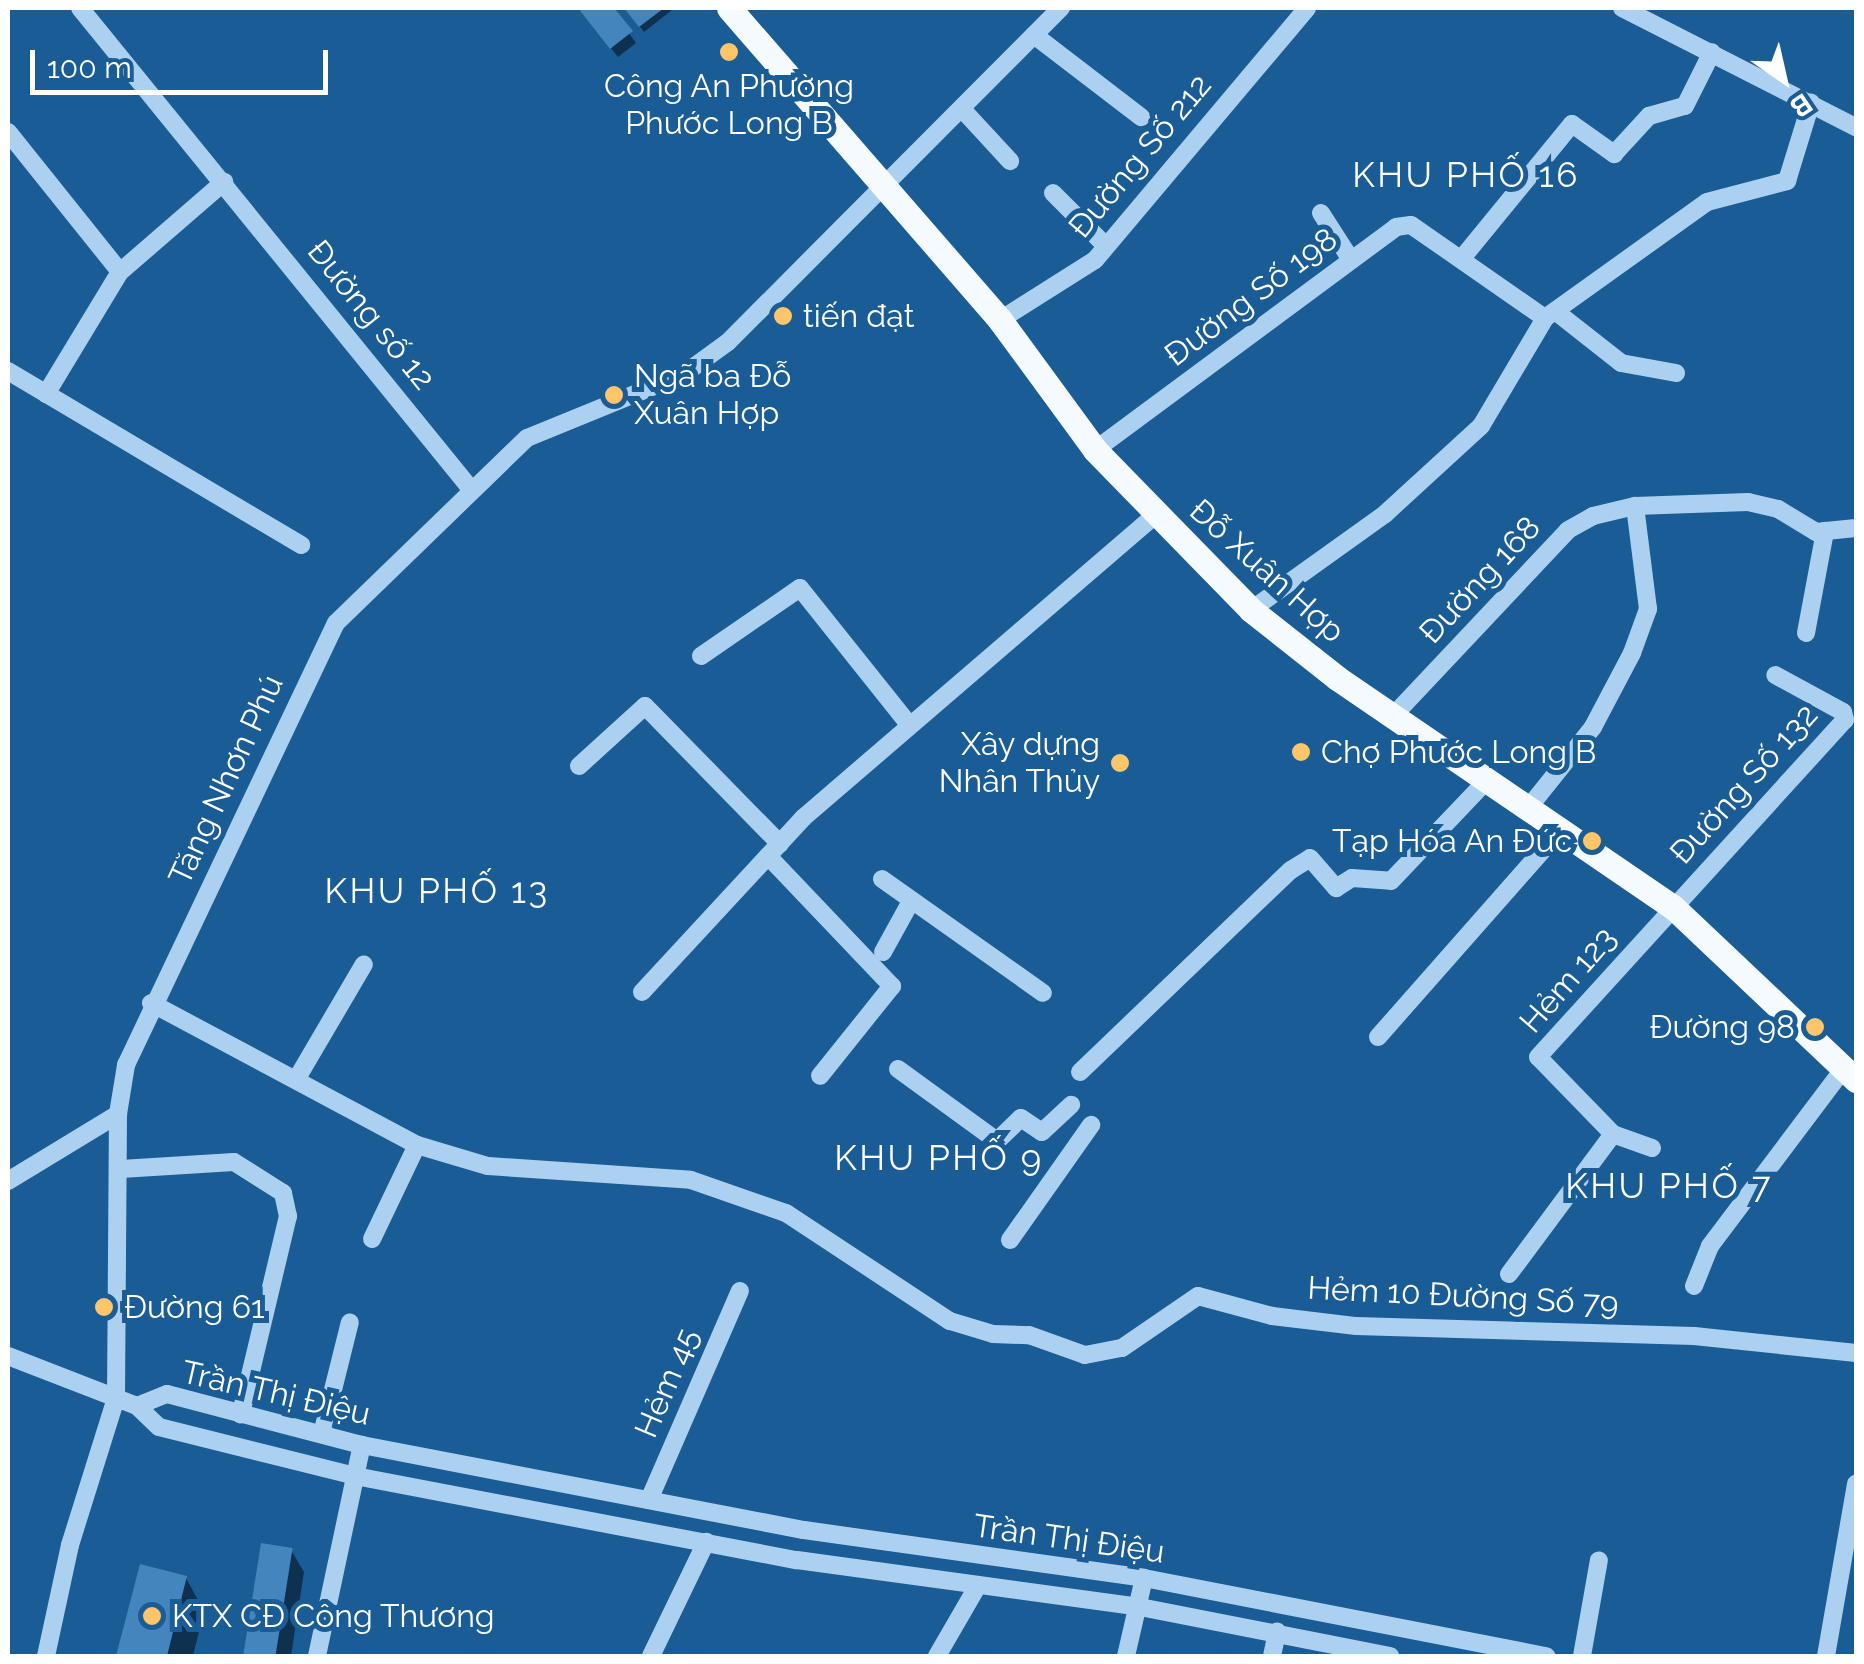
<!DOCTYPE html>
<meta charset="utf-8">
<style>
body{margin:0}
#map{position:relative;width:1864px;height:1664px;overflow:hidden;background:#1a5c95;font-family:Raleway,sans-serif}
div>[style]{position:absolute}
.shadow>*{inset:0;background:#0007}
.building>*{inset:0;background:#4385bc;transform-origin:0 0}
.minor>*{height:18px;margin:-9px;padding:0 9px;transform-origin:9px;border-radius:9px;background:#acd1f0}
.major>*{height:25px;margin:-12.5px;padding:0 12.5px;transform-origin:12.5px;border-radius:12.5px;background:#f5faff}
.dots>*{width:28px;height:28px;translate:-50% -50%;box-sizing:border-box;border:5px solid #1a5c95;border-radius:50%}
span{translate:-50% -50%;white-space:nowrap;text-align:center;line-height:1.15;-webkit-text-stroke:10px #1a5c95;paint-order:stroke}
.poi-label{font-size:32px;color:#fff}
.left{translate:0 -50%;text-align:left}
.right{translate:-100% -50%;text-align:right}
.street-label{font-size:32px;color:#fff}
.neighbourhood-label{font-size:35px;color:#fff;letter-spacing:2.5px}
.frame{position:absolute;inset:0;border:10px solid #fff;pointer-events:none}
.north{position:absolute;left:1734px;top:30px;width:100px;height:100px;-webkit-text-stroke:8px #1a5c95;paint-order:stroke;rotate:146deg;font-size:28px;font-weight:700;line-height:40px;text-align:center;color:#fff}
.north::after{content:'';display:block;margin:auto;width:35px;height:45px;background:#fff;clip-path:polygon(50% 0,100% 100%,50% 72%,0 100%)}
.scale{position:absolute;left:30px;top:50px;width:298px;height:45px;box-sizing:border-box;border:5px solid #fff;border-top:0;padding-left:12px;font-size:30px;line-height:35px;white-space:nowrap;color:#fff;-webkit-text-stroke:8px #1a5c95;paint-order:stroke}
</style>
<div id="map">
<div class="shadow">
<div style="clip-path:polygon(579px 8px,611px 8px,636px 43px,618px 57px)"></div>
<div style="clip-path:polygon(627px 8px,671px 8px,672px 10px,644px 32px)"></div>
<div style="clip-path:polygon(263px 1546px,291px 1550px,304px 1572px,291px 1656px,245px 1656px)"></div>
<div style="clip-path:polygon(142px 1567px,186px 1578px,204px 1611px,193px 1656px,119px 1656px)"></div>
</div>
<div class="building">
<div style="clip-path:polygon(578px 8px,614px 8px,633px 31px,610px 49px)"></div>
<div style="clip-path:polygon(624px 8px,664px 8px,639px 27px)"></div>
<div style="left:261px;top:1543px;width:32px;height:114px;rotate:9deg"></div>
<div style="clip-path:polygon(140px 1564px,187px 1576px,167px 1656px,116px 1656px)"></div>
</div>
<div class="minor">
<div style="left:80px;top:8px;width:618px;rotate:50.91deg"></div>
<div style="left:1622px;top:8px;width:263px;rotate:27deg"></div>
<div style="left:1034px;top:35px;width:135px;rotate:37.5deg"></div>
<div style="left:962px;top:109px;width:71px;rotate:47.3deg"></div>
<div style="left:8px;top:132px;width:179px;rotate:51.3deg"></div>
<div style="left:1053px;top:193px;width:74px;rotate:45deg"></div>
<div style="left:1321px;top:213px;width:56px;rotate:57.4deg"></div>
<div style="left:1463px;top:257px;width:172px;rotate:-50.7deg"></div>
<div style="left:1572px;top:124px;width:52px;rotate:35.5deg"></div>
<div style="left:1614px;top:154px;width:52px;rotate:-47.4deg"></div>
<div style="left:1649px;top:116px;width:37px;rotate:-16deg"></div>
<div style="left:1685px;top:106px;width:60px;rotate:-63.4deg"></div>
<div style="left:1555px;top:311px;width:84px;rotate:38.2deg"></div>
<div style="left:1621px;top:363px;width:56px;rotate:10.3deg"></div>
<div style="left:1000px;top:320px;width:112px;rotate:-32.3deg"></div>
<div style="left:1095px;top:260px;width:329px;rotate:-49.9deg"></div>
<div style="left:8px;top:371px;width:341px;rotate:30.7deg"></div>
<div style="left:46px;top:394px;width:143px;rotate:-58.8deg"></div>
<div style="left:120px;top:272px;width:138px;rotate:-40.9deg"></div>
<div style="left:1095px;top:450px;width:375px;rotate:-36.5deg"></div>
<div style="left:1396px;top:227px;width:15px;rotate:-8deg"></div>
<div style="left:1411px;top:225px;width:163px;rotate:34.8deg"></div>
<div style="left:1251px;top:610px;width:165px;rotate:-35.6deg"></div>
<div style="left:1385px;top:514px;width:130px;rotate:-42.5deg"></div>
<div style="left:1481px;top:426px;width:126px;rotate:-59.3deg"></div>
<div style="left:1545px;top:318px;width:199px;rotate:-35.6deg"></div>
<div style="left:1707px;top:202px;width:83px;rotate:-14.7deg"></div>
<div style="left:1787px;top:181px;width:82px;rotate:-72.9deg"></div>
<div style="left:1806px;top:633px;width:104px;rotate:-79.4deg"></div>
<div style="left:701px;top:656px;width:120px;rotate:-34.5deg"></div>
<div style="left:800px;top:588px;width:171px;rotate:51.4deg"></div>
<div style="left:1393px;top:716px;width:255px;rotate:-46.7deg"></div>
<div style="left:1568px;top:530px;width:29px;rotate:-29deg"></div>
<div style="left:1593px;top:516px;width:43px;rotate:-13.4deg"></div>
<div style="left:1635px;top:506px;width:113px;rotate:-2deg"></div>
<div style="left:1748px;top:502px;width:31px;rotate:13deg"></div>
<div style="left:1778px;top:509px;width:44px;rotate:31.2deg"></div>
<div style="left:1816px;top:532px;width:40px;rotate:-5.7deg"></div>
<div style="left:579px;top:766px;width:89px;rotate:-42.3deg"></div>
<div style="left:645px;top:706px;width:193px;rotate:45.6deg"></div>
<div style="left:1530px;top:806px;width:101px;rotate:-51.4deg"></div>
<div style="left:1593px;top:727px;width:84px;rotate:-62.2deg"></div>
<div style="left:1632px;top:653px;width:47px;rotate:-70deg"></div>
<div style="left:1648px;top:609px;width:104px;rotate:-97.2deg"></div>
<div style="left:768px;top:856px;width:180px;rotate:46.4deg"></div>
<div style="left:892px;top:986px;width:115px;rotate:128.7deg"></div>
<div style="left:882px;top:879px;width:197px;rotate:35.3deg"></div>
<div style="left:883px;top:952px;width:56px;rotate:-61.1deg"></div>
<div style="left:642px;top:992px;width:237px;rotate:-47.2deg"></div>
<div style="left:803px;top:818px;width:466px;rotate:-40.7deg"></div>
<div style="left:151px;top:1003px;width:302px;rotate:28.1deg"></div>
<div style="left:417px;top:1145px;width:74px;rotate:16.5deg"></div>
<div style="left:488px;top:1166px;width:203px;rotate:3.9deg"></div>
<div style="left:691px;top:1180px;width:101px;rotate:19.2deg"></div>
<div style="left:786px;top:1213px;width:196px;rotate:33.4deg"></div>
<div style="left:950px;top:1321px;width:45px;rotate:16.8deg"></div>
<div style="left:993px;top:1334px;width:36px;rotate:2deg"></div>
<div style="left:1029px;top:1335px;width:59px;rotate:19.7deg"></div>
<div style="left:1085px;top:1355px;width:38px;rotate:-11deg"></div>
<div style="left:1122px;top:1348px;width:92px;rotate:-34.4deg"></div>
<div style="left:1198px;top:1296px;width:77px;rotate:15.1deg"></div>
<div style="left:1272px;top:1316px;width:85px;rotate:6.8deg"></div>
<div style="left:1356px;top:1326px;width:338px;rotate:1.7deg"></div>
<div style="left:1694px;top:1336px;width:163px;rotate:6deg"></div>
<div style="left:1378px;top:1037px;width:278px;rotate:-48.6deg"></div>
<div style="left:898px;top:1069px;width:122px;rotate:36deg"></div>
<div style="left:997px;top:1141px;width:33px;rotate:-44deg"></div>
<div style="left:1021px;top:1118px;width:25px;rotate:34deg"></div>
<div style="left:1042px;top:1132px;width:40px;rotate:-43deg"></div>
<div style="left:1080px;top:1072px;width:292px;rotate:-43.8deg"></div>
<div style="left:1291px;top:870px;width:22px;rotate:-32deg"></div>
<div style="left:1310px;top:858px;width:40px;rotate:49deg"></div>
<div style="left:1336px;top:888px;width:19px;rotate:-32deg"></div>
<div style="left:1352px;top:878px;width:39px;rotate:4deg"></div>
<div style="left:1391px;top:881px;width:141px;rotate:-46.4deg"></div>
<div style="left:296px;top:1080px;width:134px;rotate:-59.6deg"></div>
<div style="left:1652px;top:1148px;width:41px;rotate:-160.3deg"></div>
<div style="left:1613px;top:1134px;width:107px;rotate:-134.2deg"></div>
<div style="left:1538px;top:1057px;width:456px;rotate:-47.7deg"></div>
<div style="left:1845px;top:720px;width:8px;rotate:-104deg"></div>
<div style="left:1843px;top:712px;width:77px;rotate:-151.4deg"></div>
<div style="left:121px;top:1169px;width:113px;rotate:-3.5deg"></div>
<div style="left:234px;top:1162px;width:58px;rotate:32.3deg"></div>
<div style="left:283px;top:1193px;width:24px;rotate:78deg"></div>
<div style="left:288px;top:1216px;width:204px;rotate:103.4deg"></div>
<div style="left:8px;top:1181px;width:129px;rotate:-31.3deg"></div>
<div style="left:372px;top:1239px;width:104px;rotate:-64.4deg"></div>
<div style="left:1010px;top:1240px;width:141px;rotate:-54.8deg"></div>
<div style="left:1509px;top:1274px;width:174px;rotate:-53.4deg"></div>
<div style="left:1694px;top:1286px;width:43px;rotate:-68.2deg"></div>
<div style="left:1710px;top:1246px;width:223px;rotate:-53deg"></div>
<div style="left:8px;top:1356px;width:138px;rotate:21.2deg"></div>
<div style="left:137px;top:1406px;width:30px;rotate:44deg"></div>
<div style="left:159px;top:1427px;width:202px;rotate:14deg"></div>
<div style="left:355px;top:1476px;width:450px;rotate:10.8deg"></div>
<div style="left:797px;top:1560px;width:346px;rotate:7.8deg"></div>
<div style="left:1140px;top:1607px;width:255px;rotate:11.1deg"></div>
<div style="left:137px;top:1406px;width:32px;rotate:-22deg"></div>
<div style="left:167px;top:1394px;width:202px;rotate:14.7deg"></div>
<div style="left:362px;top:1445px;width:450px;rotate:10.9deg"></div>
<div style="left:804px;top:1530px;width:343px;rotate:8deg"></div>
<div style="left:1144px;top:1578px;width:410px;rotate:11deg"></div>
<div style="left:322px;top:1434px;width:115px;rotate:-76deg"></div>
<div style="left:649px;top:1500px;width:228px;rotate:-66.5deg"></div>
<div style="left:46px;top:1656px;width:114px;rotate:-77.8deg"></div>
<div style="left:70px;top:1545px;width:154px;rotate:-72.6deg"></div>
<div style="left:116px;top:1398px;width:284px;rotate:-89.6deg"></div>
<div style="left:118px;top:1114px;width:50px;rotate:-80.7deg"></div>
<div style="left:126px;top:1065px;width:489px;rotate:-64.6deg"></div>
<div style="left:336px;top:623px;width:266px;rotate:-44.1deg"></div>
<div style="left:527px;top:438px;width:170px;rotate:-22.2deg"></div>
<div style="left:684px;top:374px;width:54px;rotate:-36deg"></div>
<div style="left:728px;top:342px;width:472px;rotate:-45.1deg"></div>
<div style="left:317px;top:1656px;width:216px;rotate:-78deg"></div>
<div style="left:651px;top:1656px;width:127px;rotate:-64.2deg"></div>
<div style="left:937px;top:1656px;width:80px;rotate:-59.9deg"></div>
<div style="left:1126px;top:1656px;width:80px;rotate:-77deg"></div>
<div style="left:1272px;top:1656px;width:25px;rotate:-78deg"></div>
<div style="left:1582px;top:1656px;width:97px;rotate:-80deg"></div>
<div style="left:1826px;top:1656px;width:175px;rotate:-80.1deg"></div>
</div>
<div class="major">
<div style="left:729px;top:8px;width:413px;rotate:49deg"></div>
<div style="left:1000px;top:320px;width:161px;rotate:53.8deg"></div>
<div style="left:1095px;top:450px;width:223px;rotate:45.7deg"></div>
<div style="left:1251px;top:610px;width:110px;rotate:38.3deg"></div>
<div style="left:1337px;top:678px;width:407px;rotate:34.3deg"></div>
<div style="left:1673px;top:907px;width:252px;rotate:43.4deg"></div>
</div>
<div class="dots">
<div style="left:729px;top:52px;background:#ffc56b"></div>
<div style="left:783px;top:316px;background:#ffc56b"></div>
<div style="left:614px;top:395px;background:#ffc56b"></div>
<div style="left:1301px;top:752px;background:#ffc56b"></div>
<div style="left:1120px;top:763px;background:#ffc56b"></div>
<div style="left:1592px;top:841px;background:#ffc56b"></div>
<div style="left:1815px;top:1027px;background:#ffc56b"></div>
<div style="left:104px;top:1307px;background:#ffc56b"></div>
<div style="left:152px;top:1616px;background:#ffc56b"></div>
</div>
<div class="poi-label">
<span style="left:729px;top:105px">Công An Phường<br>Phước Long B</span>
<span class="left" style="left:803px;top:316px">tiến đạt</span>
<span class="left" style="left:634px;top:395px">Ngã ba Đỗ<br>Xuân Hợp</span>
<span class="right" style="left:1100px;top:763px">Xây dựng<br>Nhân Thủy</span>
<span class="left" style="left:1321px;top:752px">Chợ Phước Long B</span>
<span class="right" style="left:1572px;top:841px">Tạp Hóa An Đức</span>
<span class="right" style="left:1795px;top:1027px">Đường 98</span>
<span class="left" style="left:124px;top:1307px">Đường 61</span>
<span class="left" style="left:172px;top:1616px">KTX CĐ Công Thương</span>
</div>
<div class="street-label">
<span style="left:1140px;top:156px;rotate:-50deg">Đường Số 212</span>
<span style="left:1251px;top:297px;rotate:-37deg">Đường Số 198</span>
<span style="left:371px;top:315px;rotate:51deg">Đường số 12</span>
<span style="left:1267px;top:571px;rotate:42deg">Đỗ Xuân Hợp</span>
<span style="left:1480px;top:580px;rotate:-47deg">Đường 168</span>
<span style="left:226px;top:780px;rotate:-65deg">Tăng Nhơn Phú</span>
<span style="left:1744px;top:784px;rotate:-48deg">Đường Số 132</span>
<span style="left:1568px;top:980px;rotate:-49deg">Hẻm 123</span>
<span style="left:1463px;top:1296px;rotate:3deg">Hẻm 10 Đường Số 79</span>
<span style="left:667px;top:1383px;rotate:-67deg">Hẻm 45</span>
<span style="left:276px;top:1393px;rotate:13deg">Trần Thị Điệu</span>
<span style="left:1069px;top:1539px;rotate:8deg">Trần Thị Điệu</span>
</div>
<div class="neighbourhood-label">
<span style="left:1466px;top:175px">KHU PHỐ 16</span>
<span style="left:437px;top:891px">KHU PHỐ 13</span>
<span style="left:939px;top:1158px">KHU PHỐ 9</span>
<span style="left:1669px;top:1186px">KHU PHỐ 7</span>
</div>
<div class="frame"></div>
<div class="north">B</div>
<div class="scale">100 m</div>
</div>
